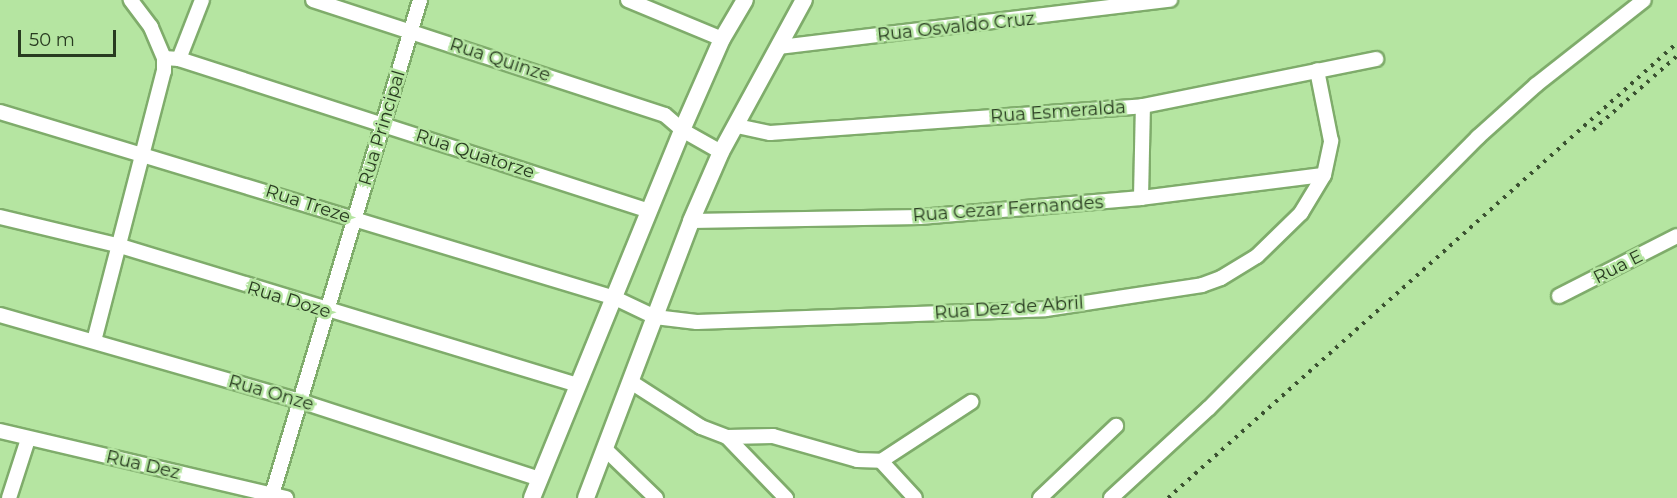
<!DOCTYPE html>
<style>
body{margin:0}
#map{position:relative;width:1677px;height:498px;overflow:hidden;background:#b5e5a1;font-family:Montserrat,sans-serif}
div>[style]{position:absolute}
.roads{filter:drop-shadow(2px 0 #7fac6b) drop-shadow(-2px 0 #7fac6b) drop-shadow(0 2px #7fac6b) drop-shadow(0 -2px #7fac6b)}
.minor>*{height:14px;margin:-7px;padding:0 7px;transform-origin:7px;border-radius:7px;background:#fff}
.tertiary>*{height:16px;margin:-8px;padding:0 8px;transform-origin:8px;border-radius:8px;background:#fff}
.rail>*{height:4px;margin-top:-2px;transform-origin:0;background:repeating-linear-gradient(90deg,#3b5231 0 3px,transparent 0 9px)}
span{translate:-50% -50%;white-space:nowrap;text-align:center;line-height:1.15;-webkit-text-stroke:5px #b5e5a1;paint-order:stroke}
.street-label{font-size:18px;color:#283b20}
.scale{position:absolute;left:18px;top:30px;width:98px;height:27px;box-sizing:border-box;border:3px solid #283b20;border-top:0;padding-left:8px;font-size:18px;line-height:21px;white-space:nowrap;color:#283b20;-webkit-text-stroke:4px #b5e5a1;paint-order:stroke}
</style>
<div id="map">
<div class="roads">
<div class="minor">
<div style="left:313px;top:0;width:370px;rotate:18.1deg"></div>
<div style="left:665px;top:115px;width:23px;rotate:41deg"></div>
<div style="left:682px;top:130px;width:45px;rotate:29.4deg"></div>
<div style="left:628px;top:0;width:102px;rotate:22.5deg"></div>
<div style="left:779px;top:47px;width:394px;rotate:-6.9deg"></div>
<div style="left:164px;top:58px;width:15px;rotate:4deg"></div>
<div style="left:179px;top:59px;width:494px;rotate:17.9deg"></div>
<div style="left:179px;top:59px;width:63px;rotate:-68.7deg"></div>
<div style="left:0;top:112px;width:643px;rotate:16.83deg"></div>
<div style="left:615px;top:298px;width:44px;rotate:25.4deg"></div>
<div style="left:655px;top:317px;width:42px;rotate:6.8deg"></div>
<div style="left:697px;top:322px;width:349px;rotate:-2.1deg"></div>
<div style="left:1046px;top:309px;width:158px;rotate:-8.7deg"></div>
<div style="left:1202px;top:285px;width:20px;rotate:-20deg"></div>
<div style="left:1221px;top:278px;width:42px;rotate:-31.4deg"></div>
<div style="left:1257px;top:256px;width:62px;rotate:-44.3deg"></div>
<div style="left:1301px;top:213px;width:44px;rotate:-58.8deg"></div>
<div style="left:1324px;top:175px;width:35px;rotate:-78deg"></div>
<div style="left:1331px;top:141px;width:72px;rotate:-101.2deg"></div>
<div style="left:737px;top:126px;width:34px;rotate:12deg"></div>
<div style="left:770px;top:133px;width:374px;rotate:-4.1deg"></div>
<div style="left:1143px;top:106px;width:238px;rotate:-11.4deg"></div>
<div style="left:1141px;top:198px;width:92px;rotate:-88.8deg"></div>
<div style="left:0;top:217px;width:120px;rotate:13.5deg"></div>
<div style="left:117px;top:245px;width:482px;rotate:16.9deg"></div>
<div style="left:691px;top:221px;width:229px;rotate:-1deg"></div>
<div style="left:920px;top:217px;width:222px;rotate:-4.9deg"></div>
<div style="left:1141px;top:198px;width:184px;rotate:-7.2deg"></div>
<div style="left:1559px;top:296px;width:132px;rotate:-27deg"></div>
<div style="left:0;top:315px;width:312px;rotate:16deg"></div>
<div style="left:300px;top:401px;width:252px;rotate:18deg"></div>
<div style="left:94px;top:341px;width:279px;rotate:-75.5deg"></div>
<div style="left:164px;top:71px;width:13px;rotate:-90deg"></div>
<div style="left:164px;top:58px;width:34px;rotate:-113deg"></div>
<div style="left:151px;top:27px;width:34px;rotate:-127deg"></div>
<div style="left:631px;top:382px;width:83px;rotate:32.7deg"></div>
<div style="left:701px;top:427px;width:28px;rotate:21deg"></div>
<div style="left:727px;top:437px;width:46px;rotate:-1.2deg"></div>
<div style="left:773px;top:436px;width:87px;rotate:15.9deg"></div>
<div style="left:857px;top:460px;width:24px;rotate:2deg"></div>
<div style="left:881px;top:461px;width:108px;rotate:-33.2deg"></div>
<div style="left:0;top:431px;width:294px;rotate:13.2deg"></div>
<div style="left:727px;top:437px;width:85px;rotate:46deg"></div>
<div style="left:605px;top:449px;width:71px;rotate:43.9deg"></div>
<div style="left:881px;top:461px;width:50px;rotate:47.4deg"></div>
<div style="left:9px;top:498px;width:62px;rotate:-72.1deg"></div>
<div style="left:271px;top:498px;width:520px;rotate:-73.34deg"></div>
<div style="left:1040px;top:498px;width:105px;rotate:-43.5deg"></div>
<div style="left:1111px;top:498px;width:133px;rotate:-42.6deg"></div>
<div style="left:1209px;top:408px;width:382px;rotate:-45.2deg"></div>
<div style="left:1478px;top:137px;width:78px;rotate:-41.9deg"></div>
<div style="left:1536px;top:85px;width:137px;rotate:-38.2deg"></div>
</div>
<div class="tertiary">
<div style="left:532px;top:498px;width:397px;rotate:-67.8deg"></div>
<div style="left:682px;top:130px;width:99px;rotate:-66.3deg"></div>
<div style="left:722px;top:39px;width:45px;rotate:-59.5deg"></div>
<div style="left:586px;top:498px;width:296px;rotate:-69.2deg"></div>
<div style="left:691px;top:221px;width:75px;rotate:-66.5deg"></div>
<div style="left:721px;top:152px;width:173px;rotate:-61.4deg"></div>
</div>
</div>
<div class="rail">
<div style="left:1593px;top:130px;width:112px;rotate:-41.4deg"></div>
<div style="left:1168px;top:498px;width:683px;rotate:-41.79deg"></div>
</div>
<div class="street-label">
<span style="left:956px;top:27px;rotate:-6deg">Rua Osvaldo Cruz</span>
<span style="left:500px;top:60px;rotate:18deg">Rua Quinze</span>
<span style="left:1058px;top:112px;rotate:-4deg">Rua Esmeralda</span>
<span style="left:382px;top:128px;rotate:-73deg">Rua Principal</span>
<span style="left:475px;top:154px;rotate:18deg">Rua Quatorze</span>
<span style="left:308px;top:204px;rotate:18deg">Rua Treze</span>
<span style="left:1008px;top:209px;rotate:-4deg">Rua Cezar Fernandes</span>
<span style="left:1618px;top:267px;rotate:-27deg">Rua E</span>
<span style="left:289px;top:300px;rotate:17deg">Rua Doze</span>
<span style="left:1009px;top:308px;rotate:-4deg">Rua Dez de Abril</span>
<span style="left:271px;top:393px;rotate:16deg">Rua Onze</span>
<span style="left:143px;top:465px;rotate:13deg">Rua Dez</span>
</div>
<div class="scale">50 m</div>
</div>
